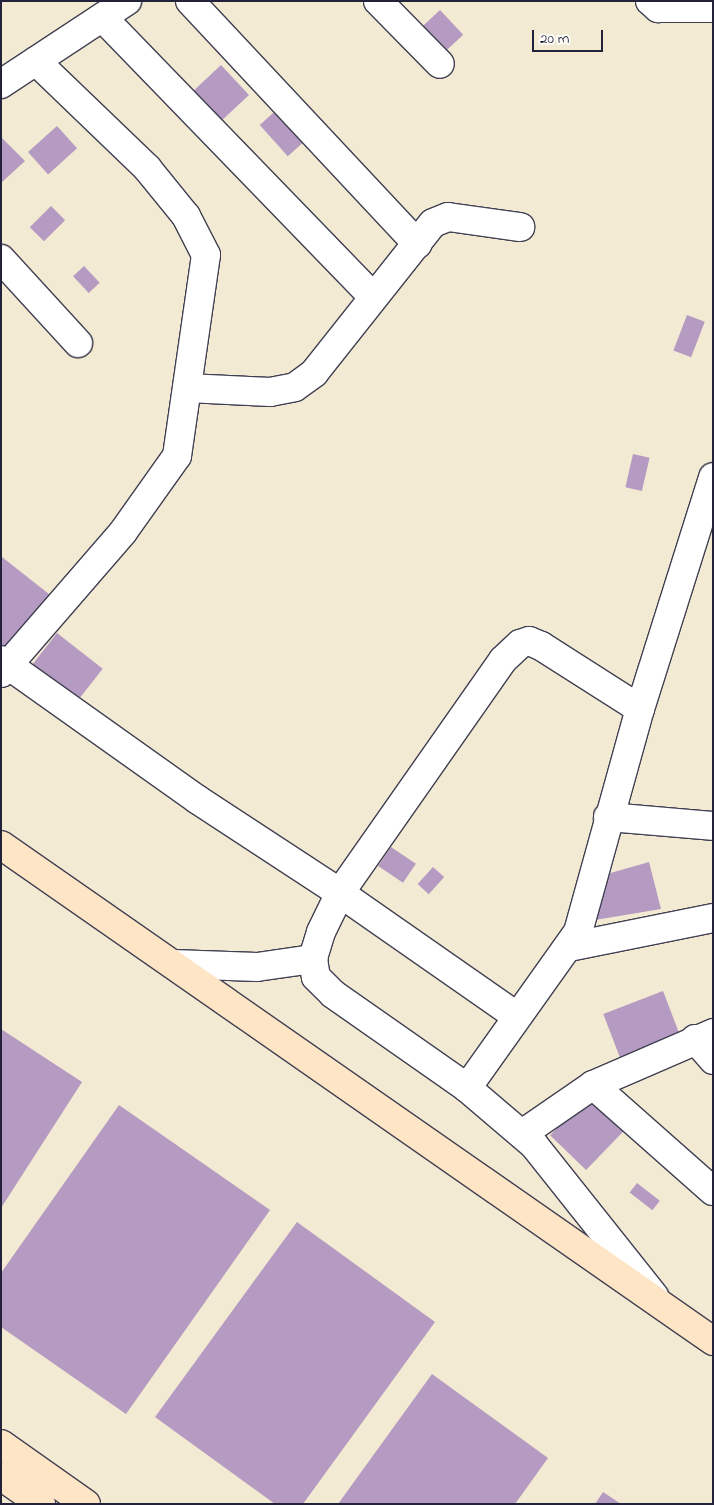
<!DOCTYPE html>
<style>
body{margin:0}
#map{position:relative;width:714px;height:1505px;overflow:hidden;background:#f3ead3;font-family:"Indie Flower",sans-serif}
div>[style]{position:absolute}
.building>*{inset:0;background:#b59ac1;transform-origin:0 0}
.roads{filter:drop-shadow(1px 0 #414052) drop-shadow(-1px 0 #414052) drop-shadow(0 1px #414052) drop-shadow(0 -1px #414052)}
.street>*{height:28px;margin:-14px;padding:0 14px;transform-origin:14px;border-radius:14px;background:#fff}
.secondary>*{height:28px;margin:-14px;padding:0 14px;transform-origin:14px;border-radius:14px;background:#fee5c5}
span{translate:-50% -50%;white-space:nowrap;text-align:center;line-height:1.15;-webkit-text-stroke:4.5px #fdfcf7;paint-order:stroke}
.frame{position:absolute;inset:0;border:2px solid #22223b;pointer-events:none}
.scale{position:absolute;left:532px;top:30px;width:71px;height:22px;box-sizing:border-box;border:2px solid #22223b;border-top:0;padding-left:6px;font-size:15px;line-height:18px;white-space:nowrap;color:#22223b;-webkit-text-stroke:4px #fdfcf7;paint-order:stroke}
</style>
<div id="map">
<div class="building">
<div style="left:440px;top:10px;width:34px;height:30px;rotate:47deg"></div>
<div style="left:221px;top:65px;width:41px;height:42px;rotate:47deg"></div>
<div style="left:282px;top:105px;width:42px;height:30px;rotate:48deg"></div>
<div style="left:57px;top:126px;width:30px;height:39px;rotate:48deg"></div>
<div style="clip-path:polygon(1px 137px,25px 161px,1px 183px)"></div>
<div style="left:51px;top:206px;width:20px;height:30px;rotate:45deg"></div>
<div style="left:84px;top:266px;width:23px;height:15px;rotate:47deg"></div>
<div style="left:687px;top:315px;width:19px;height:38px;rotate:21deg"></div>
<div style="left:633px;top:454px;width:17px;height:34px;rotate:13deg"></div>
<div style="clip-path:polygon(2px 557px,54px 598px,8px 656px,1px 650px)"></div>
<div style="left:57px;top:633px;width:58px;height:50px;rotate:38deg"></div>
<div style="left:391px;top:847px;width:30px;height:23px;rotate:34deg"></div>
<div style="clip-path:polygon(649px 862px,661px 909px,595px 920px,607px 874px)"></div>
<div style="left:433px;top:867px;width:15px;height:23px;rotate:42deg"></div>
<div style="left:663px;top:991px;width:53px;height:64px;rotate:69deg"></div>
<div style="clip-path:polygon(1px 1029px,82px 1082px,1px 1208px)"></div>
<div style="left:589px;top:1095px;width:50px;height:56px;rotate:44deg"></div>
<div style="clip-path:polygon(119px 1105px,270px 1210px,126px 1414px,1px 1327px,1px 1273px)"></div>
<div style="left:637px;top:1183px;width:29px;height:12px;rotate:38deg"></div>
<div style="clip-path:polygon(297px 1222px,435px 1322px,303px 1504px,275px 1504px,155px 1417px)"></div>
<div style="clip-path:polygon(432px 1374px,548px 1458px,515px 1504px,338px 1504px)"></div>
<div style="clip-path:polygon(603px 1492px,621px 1504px,595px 1504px)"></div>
</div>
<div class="roads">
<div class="street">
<div style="left:190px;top:1px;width:333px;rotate:46.9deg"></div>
<div style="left:378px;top:1px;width:88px;rotate:45.5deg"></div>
<div style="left:650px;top:1px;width:11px;rotate:41deg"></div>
<div style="left:658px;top:8px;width:55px"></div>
<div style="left:103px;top:18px;width:388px;rotate:45.9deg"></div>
<div style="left:1px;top:84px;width:151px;rotate:-33.4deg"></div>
<div style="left:1px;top:259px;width:114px;rotate:47.5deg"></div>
<div style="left:187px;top:388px;width:83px;rotate:2.8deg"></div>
<div style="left:270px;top:392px;width:25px;rotate:-11deg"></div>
<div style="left:295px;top:387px;width:24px;rotate:-36deg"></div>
<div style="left:314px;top:373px;width:191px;rotate:-51.6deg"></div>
<div style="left:433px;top:223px;width:16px;rotate:-22deg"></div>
<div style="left:448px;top:217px;width:73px;rotate:7.9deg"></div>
<div style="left:1px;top:660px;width:242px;rotate:35.4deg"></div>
<div style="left:198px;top:800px;width:170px;rotate:33.2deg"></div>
<div style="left:340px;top:893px;width:215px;rotate:34.9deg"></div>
<div style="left:1px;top:673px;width:186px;rotate:-49.1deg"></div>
<div style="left:123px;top:532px;width:93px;rotate:-54.6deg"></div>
<div style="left:177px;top:456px;width:203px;rotate:-81.8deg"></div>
<div style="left:206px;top:255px;width:44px;rotate:-117.1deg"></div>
<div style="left:186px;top:216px;width:62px;rotate:-129.1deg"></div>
<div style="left:147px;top:168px;width:154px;rotate:-136.1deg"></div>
<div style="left:640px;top:709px;width:117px;rotate:-147.5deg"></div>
<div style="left:541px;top:646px;width:13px;rotate:-157deg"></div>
<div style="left:529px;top:641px;width:9px;rotate:162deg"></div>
<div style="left:520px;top:644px;width:23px;rotate:137deg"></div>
<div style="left:503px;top:660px;width:284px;rotate:125deg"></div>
<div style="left:340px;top:893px;width:43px;rotate:116deg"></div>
<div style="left:321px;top:932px;width:28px;rotate:107deg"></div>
<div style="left:313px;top:959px;width:18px;rotate:81deg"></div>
<div style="left:316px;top:977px;width:24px;rotate:45deg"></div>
<div style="left:333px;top:994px;width:164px;rotate:35deg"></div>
<div style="left:467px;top:1088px;width:88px;rotate:40.4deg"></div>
<div style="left:534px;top:1145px;width:193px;rotate:51.5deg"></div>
<div style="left:608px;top:817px;width:105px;rotate:4.9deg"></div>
<div style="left:569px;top:947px;width:147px;rotate:-11.4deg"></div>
<div style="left:173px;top:964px;width:84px;rotate:2deg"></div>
<div style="left:257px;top:967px;width:57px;rotate:-8.1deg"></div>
<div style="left:695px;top:1039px;width:28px;rotate:49deg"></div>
<div style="left:593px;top:1085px;width:160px;rotate:41.5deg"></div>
<div style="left:467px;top:1088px;width:191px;rotate:-54.6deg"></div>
<div style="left:578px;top:932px;width:231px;rotate:-74.5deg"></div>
<div style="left:640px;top:709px;width:243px;rotate:-72.5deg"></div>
<div style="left:522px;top:1134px;width:86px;rotate:-34.6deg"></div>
<div style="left:593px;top:1085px;width:131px;rotate:-23.4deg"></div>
</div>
<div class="secondary">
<div style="left:1px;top:845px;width:868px;rotate:34.86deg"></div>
<div style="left:1px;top:1444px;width:104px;rotate:35.2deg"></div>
<div style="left:1px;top:1476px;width:49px;rotate:35deg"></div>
</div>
</div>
<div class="frame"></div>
<div class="scale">20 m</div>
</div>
